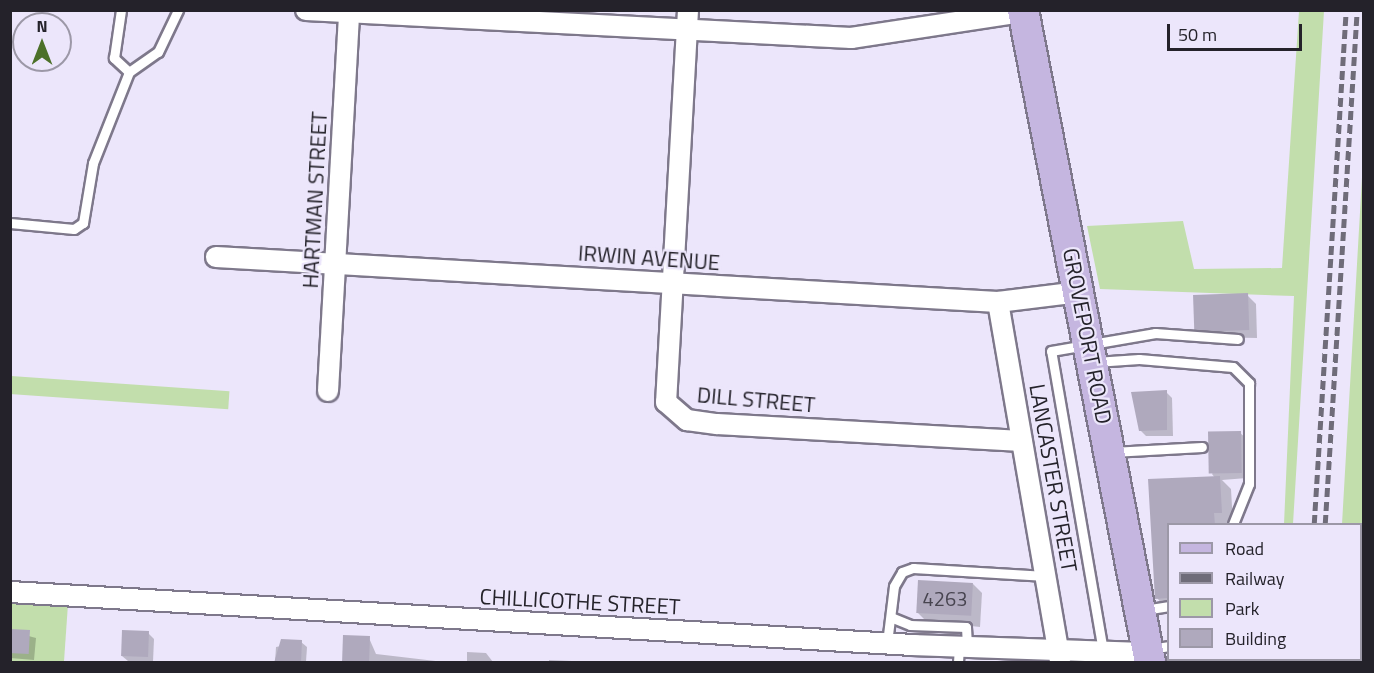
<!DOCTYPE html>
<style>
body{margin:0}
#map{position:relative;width:1374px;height:673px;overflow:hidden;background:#ece6fb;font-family:"Titillium Web",sans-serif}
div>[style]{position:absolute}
.green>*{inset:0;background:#c2deac;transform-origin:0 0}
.shadow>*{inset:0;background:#0003;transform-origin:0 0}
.building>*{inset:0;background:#afa9bd;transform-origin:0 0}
.roads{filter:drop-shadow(2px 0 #7e788b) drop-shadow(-2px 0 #7e788b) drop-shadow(0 2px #7e788b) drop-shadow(0 -2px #7e788b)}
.service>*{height:9px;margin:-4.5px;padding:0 4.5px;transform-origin:4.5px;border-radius:4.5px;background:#fff}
.minor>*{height:20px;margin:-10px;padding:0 10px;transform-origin:10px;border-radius:10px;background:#fff}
.primary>*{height:30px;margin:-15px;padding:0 15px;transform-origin:15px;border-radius:15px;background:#c5b6e0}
.rail>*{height:4.5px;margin-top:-2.25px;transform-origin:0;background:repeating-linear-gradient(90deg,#6f6c79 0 9px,transparent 0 13.5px)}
span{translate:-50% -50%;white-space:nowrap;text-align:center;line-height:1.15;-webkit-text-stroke:4.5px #ece6fb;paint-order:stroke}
.number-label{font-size:20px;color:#47444f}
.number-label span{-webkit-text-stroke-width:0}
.street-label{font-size:22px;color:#24222a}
.frame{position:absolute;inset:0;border:12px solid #24222a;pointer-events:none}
.legend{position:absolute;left:1167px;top:523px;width:195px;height:138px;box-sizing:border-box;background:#ece6fb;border:2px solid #9c98a7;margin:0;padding:8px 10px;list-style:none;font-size:18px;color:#24222a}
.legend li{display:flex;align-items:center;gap:12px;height:30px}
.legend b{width:30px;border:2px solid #9c98a7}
.north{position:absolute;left:12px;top:12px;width:60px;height:60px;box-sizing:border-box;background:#ece6fb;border:2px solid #9c98a7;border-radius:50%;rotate:0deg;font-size:16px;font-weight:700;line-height:24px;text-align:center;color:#24222a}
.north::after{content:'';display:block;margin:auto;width:21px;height:27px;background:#4c7029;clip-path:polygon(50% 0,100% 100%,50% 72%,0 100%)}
.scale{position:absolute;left:1167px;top:24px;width:135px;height:27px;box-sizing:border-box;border:3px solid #24222a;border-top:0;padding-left:8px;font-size:18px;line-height:21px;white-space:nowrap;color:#24222a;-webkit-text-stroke:4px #ece6fb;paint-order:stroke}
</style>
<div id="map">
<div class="green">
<div style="clip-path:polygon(1299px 11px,1324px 11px,1293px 524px,1284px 524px,1294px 296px,1100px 289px,1087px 226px,1183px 221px,1194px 269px,1282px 268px)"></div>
<div style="clip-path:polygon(1363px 160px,1363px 662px,1333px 662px,1360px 660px,1360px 524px,1342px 524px)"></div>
<div style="left:11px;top:376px;width:219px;height:18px;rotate:4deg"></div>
<div style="left:10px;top:602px;width:58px;height:60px;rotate:4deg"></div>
</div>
<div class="shadow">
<div style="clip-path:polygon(1247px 295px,1256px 304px,1257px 338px,1204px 337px,1195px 328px)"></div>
<div style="clip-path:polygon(1166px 392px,1172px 398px,1173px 436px,1146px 436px,1140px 430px)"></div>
<div style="clip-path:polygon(1240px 433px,1246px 438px,1247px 478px,1222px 480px,1231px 489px,1233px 524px,1168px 524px,1168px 610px,1157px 598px,1150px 481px,1215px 478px,1212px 474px)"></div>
<div style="clip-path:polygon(973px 584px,982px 593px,980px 627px,926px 621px,917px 612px)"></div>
<div style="clip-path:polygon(10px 631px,36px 638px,34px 660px,10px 658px)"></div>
<div style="clip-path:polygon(148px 633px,154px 639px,153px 662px,128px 661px,122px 656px)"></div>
<div style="clip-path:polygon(369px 638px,376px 654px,444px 662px,341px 662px)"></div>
<div style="clip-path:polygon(301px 642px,307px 647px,306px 662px,275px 662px,276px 647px)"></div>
<div style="clip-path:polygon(467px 652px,486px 653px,493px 662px,467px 662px)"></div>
<div style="clip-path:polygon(549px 660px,572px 661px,574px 662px,549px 662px)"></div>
<div style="left:1230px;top:660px;width:45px;height:2px"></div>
</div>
<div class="building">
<div style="left:1248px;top:293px;width:37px;height:55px;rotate:88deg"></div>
<div style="clip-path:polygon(1167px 390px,1167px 430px,1139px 431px,1131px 392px)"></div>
<div style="left:1241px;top:431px;width:42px;height:33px;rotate:89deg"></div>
<div style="clip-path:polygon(1220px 476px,1222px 513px,1214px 513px,1215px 525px,1168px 525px,1168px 598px,1155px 599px,1148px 479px)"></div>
<div style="left:918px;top:580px;width:55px;height:33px;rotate:3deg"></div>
<div style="left:10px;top:629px;width:20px;height:24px;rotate:3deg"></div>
<div style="left:122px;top:630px;width:27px;height:26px;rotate:2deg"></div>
<div style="left:343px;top:635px;width:27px;height:28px;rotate:2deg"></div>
<div style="clip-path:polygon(281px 639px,302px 640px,301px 663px,274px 663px)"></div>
</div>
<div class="roads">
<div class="service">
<div style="left:129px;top:72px;width:35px;rotate:-35deg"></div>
<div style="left:158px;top:52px;width:47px;rotate:-64.5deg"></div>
<div style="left:10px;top:223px;width:64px;rotate:5.4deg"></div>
<div style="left:74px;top:229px;width:11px;rotate:-34deg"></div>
<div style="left:83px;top:223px;width:61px;rotate:-80.5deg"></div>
<div style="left:93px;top:163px;width:98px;rotate:-68.4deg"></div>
<div style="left:129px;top:72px;width:21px;rotate:-137deg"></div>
<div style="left:114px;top:58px;width:49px;rotate:-81.7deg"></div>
<div style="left:1095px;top:362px;width:44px;rotate:-3.9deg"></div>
<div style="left:1139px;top:359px;width:94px;rotate:4.9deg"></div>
<div style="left:1233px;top:367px;width:23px;rotate:45deg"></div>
<div style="left:1249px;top:383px;width:101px;rotate:90deg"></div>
<div style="left:1249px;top:484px;width:43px;rotate:111.8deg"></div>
<div style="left:1112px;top:452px;width:90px;rotate:-3.2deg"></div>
<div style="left:1144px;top:610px;width:24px;rotate:-9deg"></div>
<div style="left:893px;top:618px;width:18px;rotate:22deg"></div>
<div style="left:910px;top:625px;width:56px;rotate:2deg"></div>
<div style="left:966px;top:627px;width:20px;rotate:87deg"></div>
<div style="left:887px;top:643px;width:57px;rotate:-83deg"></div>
<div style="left:894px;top:586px;width:16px;rotate:-60deg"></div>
<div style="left:902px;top:572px;width:12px;rotate:-20deg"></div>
<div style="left:913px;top:568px;width:133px;rotate:3.4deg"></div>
<div style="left:1150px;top:649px;width:18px;rotate:-9deg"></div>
<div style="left:1103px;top:651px;width:304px;rotate:-99.8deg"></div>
<div style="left:1051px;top:351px;width:106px;rotate:-9.8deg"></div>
<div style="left:1155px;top:333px;width:83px;rotate:4.1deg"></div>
<div style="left:1199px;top:660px;width:2px;rotate:63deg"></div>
<div style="left:958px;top:662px;width:16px;rotate:-86deg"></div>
</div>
<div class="minor">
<div style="left:306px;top:10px;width:546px;rotate:2.94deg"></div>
<div style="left:851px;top:38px;width:174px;rotate:-8.6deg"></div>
<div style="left:688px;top:10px;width:393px;rotate:93.2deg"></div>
<div style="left:666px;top:402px;width:28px;rotate:41deg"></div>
<div style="left:687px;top:420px;width:30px;rotate:8deg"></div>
<div style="left:717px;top:424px;width:305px;rotate:3.2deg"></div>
<div style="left:216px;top:257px;width:783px;rotate:3.29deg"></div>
<div style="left:998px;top:302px;width:82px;rotate:-7deg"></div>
<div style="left:998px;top:302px;width:365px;rotate:80.2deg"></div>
<div style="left:328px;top:391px;width:382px;rotate:-86.8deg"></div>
<div style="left:10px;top:592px;width:906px;rotate:3.36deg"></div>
<div style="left:914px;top:645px;width:234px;rotate:2deg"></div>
</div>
<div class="primary">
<div style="left:1023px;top:10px;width:664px;rotate:78.98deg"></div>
</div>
</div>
<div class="rail">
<div style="left:1314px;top:524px;width:515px;rotate:-86.44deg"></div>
<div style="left:1325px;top:524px;width:515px;rotate:-86.44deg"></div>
<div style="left:1305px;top:662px;width:2px;rotate:-90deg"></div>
<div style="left:1317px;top:662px;width:2px;rotate:-90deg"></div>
</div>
<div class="number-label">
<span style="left:945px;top:598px">4263</span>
</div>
<div class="street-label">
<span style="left:315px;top:200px;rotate:-87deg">HARTMAN STREET</span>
<span style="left:649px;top:258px;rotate:4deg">IRWIN AVENUE</span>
<span style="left:1087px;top:336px;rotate:79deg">GROVEPORT ROAD</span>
<span style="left:756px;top:400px;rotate:5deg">DILL STREET</span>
<span style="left:1053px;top:478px;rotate:80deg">LANCASTER STREET</span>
<span style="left:580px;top:602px;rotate:3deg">CHILLICOTHE STREET</span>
</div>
<div class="frame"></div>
<ul class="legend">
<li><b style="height:8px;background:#c5b6e0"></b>Road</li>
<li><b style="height:8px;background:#6f6c79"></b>Railway</li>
<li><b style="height:16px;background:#c2deac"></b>Park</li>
<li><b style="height:16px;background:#afa9bd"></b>Building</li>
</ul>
<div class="north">N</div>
<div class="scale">50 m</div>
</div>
